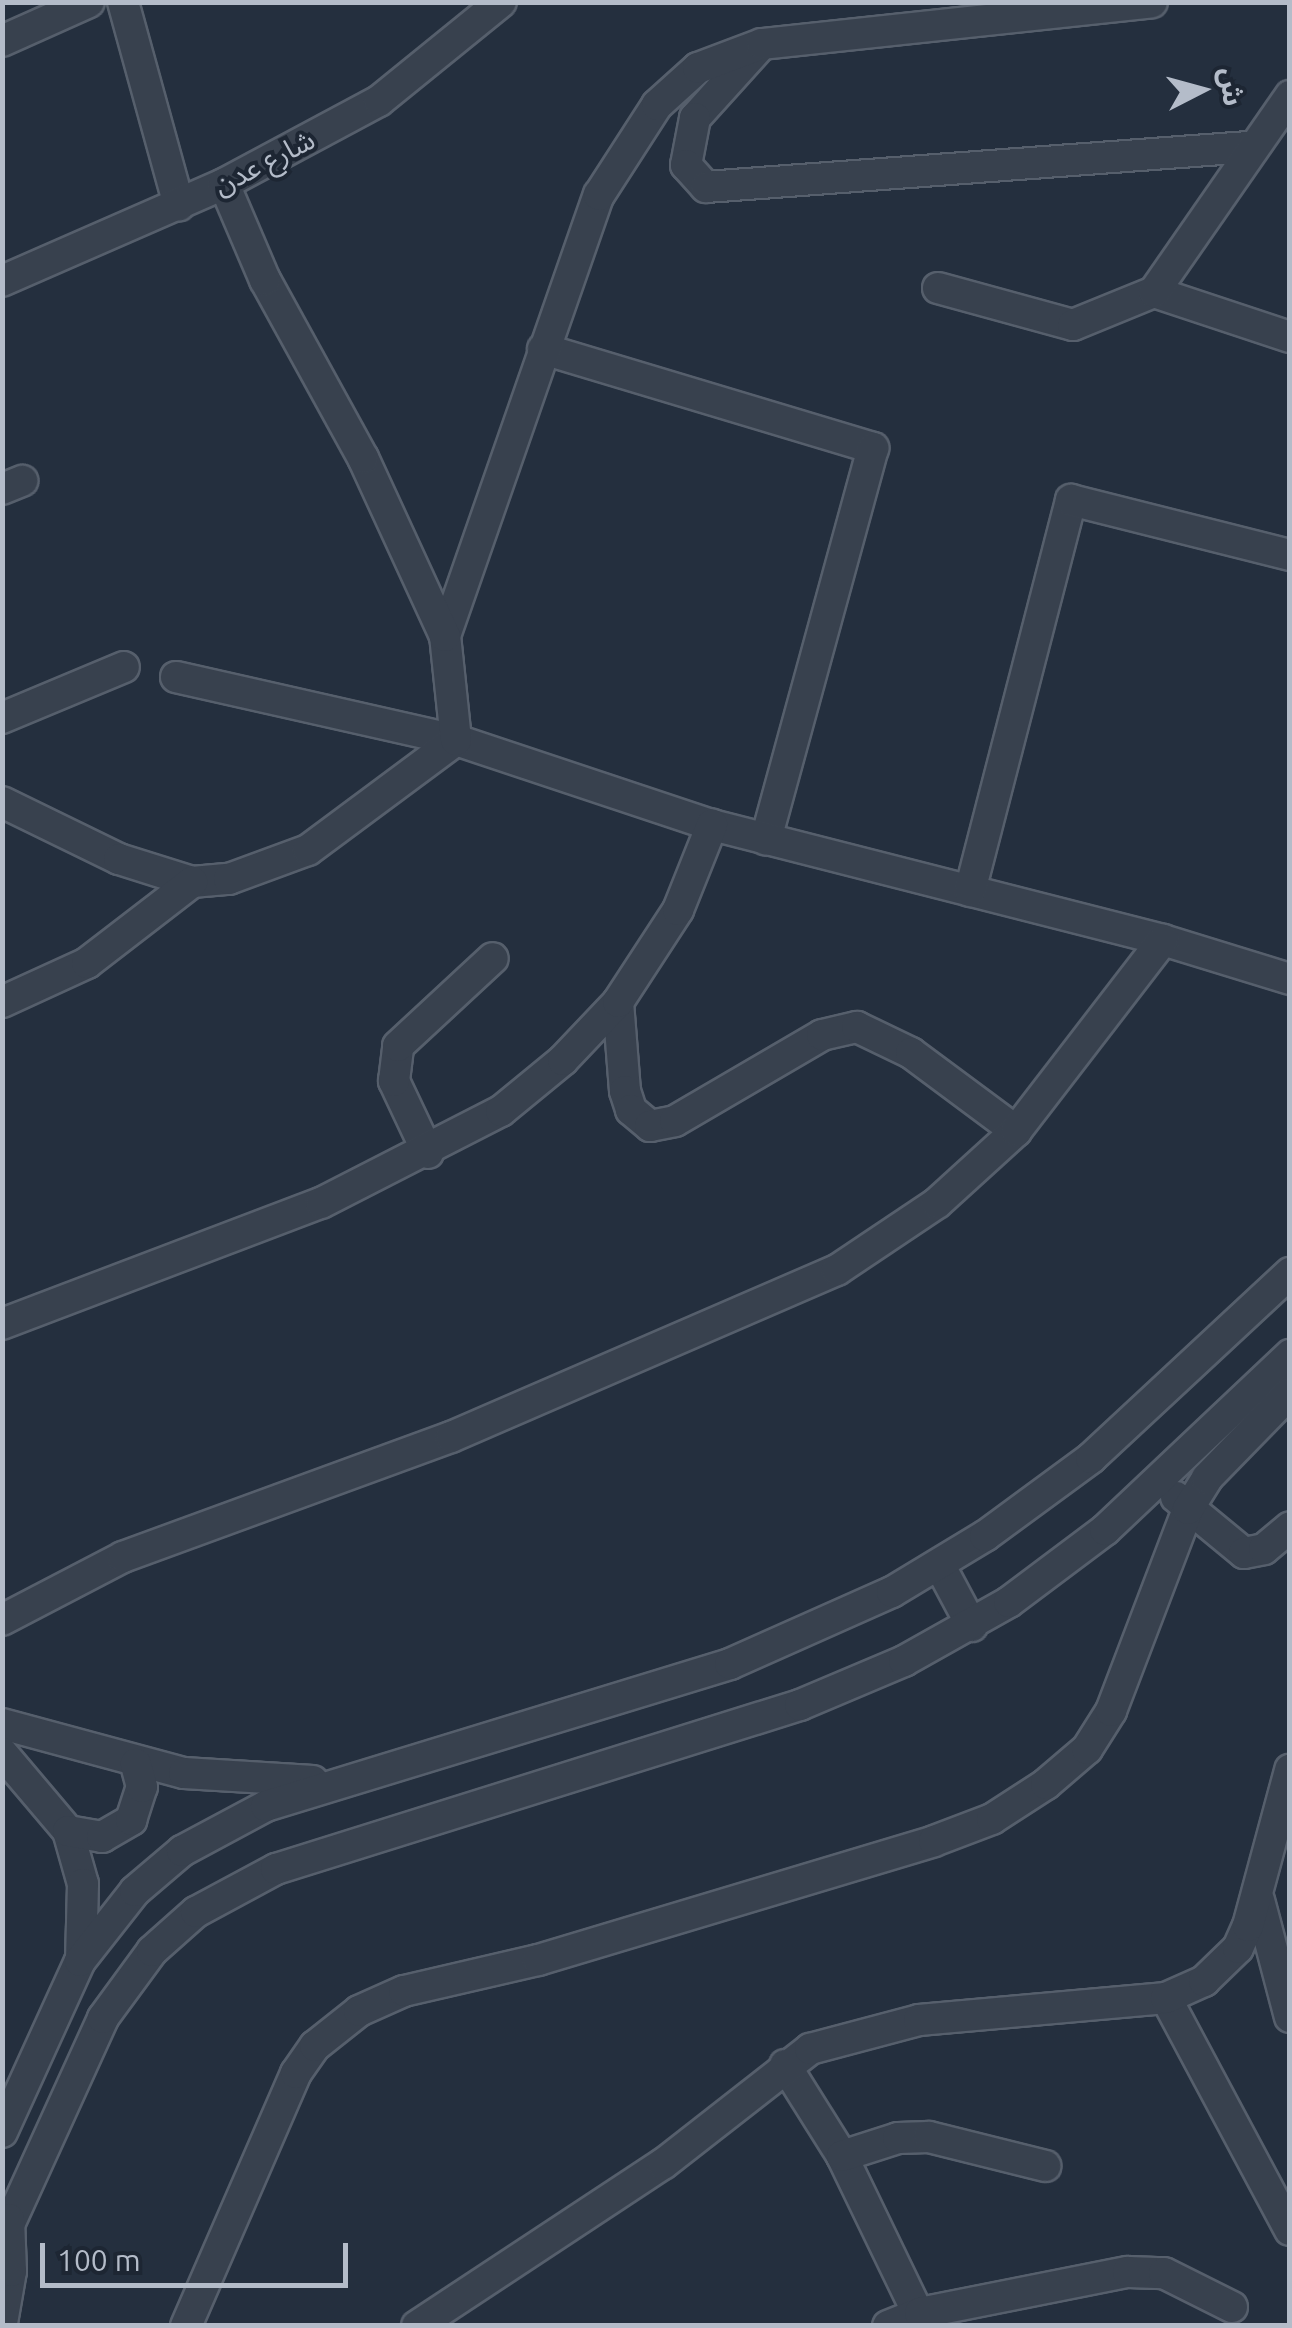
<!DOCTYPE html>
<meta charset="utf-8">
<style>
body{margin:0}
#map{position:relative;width:1292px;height:2328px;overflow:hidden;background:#242f3e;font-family:Ubuntu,"Noto Sans Arabic",sans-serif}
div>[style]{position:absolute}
.roads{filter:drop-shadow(2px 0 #565f6c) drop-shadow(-2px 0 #565f6c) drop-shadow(0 2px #565f6c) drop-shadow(0 -2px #565f6c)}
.minor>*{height:30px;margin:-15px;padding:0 15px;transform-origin:15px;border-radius:15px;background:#38414e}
span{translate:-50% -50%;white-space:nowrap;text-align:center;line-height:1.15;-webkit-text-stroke:8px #1d2633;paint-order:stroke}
.street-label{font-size:28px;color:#b4bcc9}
.frame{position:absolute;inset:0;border:5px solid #b4bcc9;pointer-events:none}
.north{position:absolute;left:1152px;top:40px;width:100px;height:100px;-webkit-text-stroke:8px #1d2633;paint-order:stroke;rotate:84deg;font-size:28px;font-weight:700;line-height:40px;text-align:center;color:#b4bcc9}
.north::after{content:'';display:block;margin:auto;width:35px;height:45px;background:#b4bcc9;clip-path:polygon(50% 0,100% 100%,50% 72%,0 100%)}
.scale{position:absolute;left:40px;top:2243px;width:308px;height:45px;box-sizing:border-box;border:5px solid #b4bcc9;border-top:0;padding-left:12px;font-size:30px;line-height:35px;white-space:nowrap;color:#b4bcc9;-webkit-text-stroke:8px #1d2633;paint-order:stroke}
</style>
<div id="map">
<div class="roads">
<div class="minor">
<div style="left:123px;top:2px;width:211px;rotate:74.6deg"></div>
<div style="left:2px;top:41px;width:95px;rotate:-24.1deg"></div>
<div style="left:760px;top:46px;width:97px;rotate:132.1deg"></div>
<div style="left:695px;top:118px;width:48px;rotate:100.8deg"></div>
<div style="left:686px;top:165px;width:30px;rotate:48deg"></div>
<div style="left:706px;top:187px;width:543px;rotate:-4.22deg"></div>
<div style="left:2px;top:281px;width:242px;rotate:-23.6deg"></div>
<div style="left:224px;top:184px;width:176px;rotate:-28.2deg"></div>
<div style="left:379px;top:101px;width:157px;rotate:-39.1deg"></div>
<div style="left:938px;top:288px;width:140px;rotate:15.3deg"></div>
<div style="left:1073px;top:325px;width:87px;rotate:-22.2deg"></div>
<div style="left:1154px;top:292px;width:143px;rotate:18.3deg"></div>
<div style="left:1154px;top:292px;width:239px;rotate:-55.2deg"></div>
<div style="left:543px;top:349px;width:345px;rotate:16.7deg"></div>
<div style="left:873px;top:448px;width:406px;rotate:105.3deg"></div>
<div style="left:2px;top:489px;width:22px;rotate:-22deg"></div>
<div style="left:445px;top:636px;width:467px;rotate:-70.8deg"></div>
<div style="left:599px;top:195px;width:107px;rotate:-57.2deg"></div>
<div style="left:657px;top:105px;width:55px;rotate:-42.1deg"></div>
<div style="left:698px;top:68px;width:68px;rotate:-20.6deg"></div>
<div style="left:762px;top:44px;width:392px;rotate:-6.1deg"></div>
<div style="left:176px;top:677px;width:287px;rotate:12.7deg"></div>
<div style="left:456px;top:740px;width:270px;rotate:18.4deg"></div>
<div style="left:712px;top:825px;width:465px;rotate:14.3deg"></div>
<div style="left:1163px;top:940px;width:133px;rotate:17.1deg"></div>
<div style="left:2px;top:718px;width:132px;rotate:-22.7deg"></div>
<div style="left:2px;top:802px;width:130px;rotate:26deg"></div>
<div style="left:119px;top:859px;width:77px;rotate:17.5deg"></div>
<div style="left:192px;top:882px;width:37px;rotate:-5deg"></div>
<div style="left:229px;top:879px;width:84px;rotate:-20.2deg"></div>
<div style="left:308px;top:850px;width:184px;rotate:-36.6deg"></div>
<div style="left:456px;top:740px;width:105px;rotate:-96deg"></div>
<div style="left:445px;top:636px;width:196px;rotate:-114.7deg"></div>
<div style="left:363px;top:458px;width:203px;rotate:-118.8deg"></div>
<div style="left:265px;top:280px;width:104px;rotate:-113.1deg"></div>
<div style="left:970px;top:891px;width:404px;rotate:-75.5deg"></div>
<div style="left:1071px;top:500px;width:226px;rotate:14.1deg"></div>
<div style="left:2px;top:1002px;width:94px;rotate:-24.6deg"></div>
<div style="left:87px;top:963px;width:133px;rotate:-37.6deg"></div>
<div style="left:618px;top:1002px;width:89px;rotate:85.5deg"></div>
<div style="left:625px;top:1091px;width:20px;rotate:72deg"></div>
<div style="left:631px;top:1110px;width:25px;rotate:40deg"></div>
<div style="left:650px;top:1126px;width:25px;rotate:-11deg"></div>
<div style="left:675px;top:1121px;width:170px;rotate:-30.3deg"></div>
<div style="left:822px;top:1035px;width:36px;rotate:-13deg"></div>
<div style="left:857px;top:1027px;width:60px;rotate:25.7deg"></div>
<div style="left:911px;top:1053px;width:131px;rotate:36.6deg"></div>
<div style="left:428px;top:1153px;width:80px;rotate:-115.3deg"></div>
<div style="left:394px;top:1081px;width:35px;rotate:-83deg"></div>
<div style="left:398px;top:1046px;width:129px;rotate:-42.8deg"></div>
<div style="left:2px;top:1324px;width:341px;rotate:-20.8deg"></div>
<div style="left:321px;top:1203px;width:202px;rotate:-27.1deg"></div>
<div style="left:501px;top:1111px;width:80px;rotate:-39.4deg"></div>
<div style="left:563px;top:1060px;width:80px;rotate:-46.5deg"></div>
<div style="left:618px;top:1002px;width:110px;rotate:-56.9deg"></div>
<div style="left:678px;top:910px;width:92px;rotate:-68.2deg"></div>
<div style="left:1176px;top:1497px;width:88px;rotate:39.5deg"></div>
<div style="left:1244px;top:1553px;width:20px;rotate:-11deg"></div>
<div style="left:1264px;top:1549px;width:34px;rotate:-40deg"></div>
<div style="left:940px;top:1566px;width:68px;rotate:61.9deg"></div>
<div style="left:2px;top:1620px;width:136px;rotate:-27.5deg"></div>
<div style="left:123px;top:1557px;width:349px;rotate:-20.1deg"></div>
<div style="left:451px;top:1437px;width:421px;rotate:-23.4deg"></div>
<div style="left:837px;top:1270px;width:120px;rotate:-33.8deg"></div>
<div style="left:937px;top:1203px;width:107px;rotate:-42.3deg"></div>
<div style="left:1016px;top:1131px;width:241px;rotate:-52.4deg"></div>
<div style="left:2px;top:1724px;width:188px;rotate:15.1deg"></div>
<div style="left:184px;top:1773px;width:129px;rotate:3.5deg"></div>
<div style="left:2px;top:1753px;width:102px;rotate:49.8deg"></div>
<div style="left:68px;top:1831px;width:55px;rotate:74.2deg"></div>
<div style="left:83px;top:1884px;width:74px;rotate:91.5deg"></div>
<div style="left:68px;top:1831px;width:35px;rotate:10deg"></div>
<div style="left:102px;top:1837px;width:34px;rotate:-30deg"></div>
<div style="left:131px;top:1820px;width:35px;rotate:-72deg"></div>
<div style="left:142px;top:1787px;width:24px;rotate:-105deg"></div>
<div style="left:1259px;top:1900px;width:121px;rotate:75.2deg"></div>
<div style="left:1166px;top:1998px;width:263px;rotate:61.9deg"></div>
<div style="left:785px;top:2065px;width:107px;rotate:57.9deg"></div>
<div style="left:842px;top:2156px;width:189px;rotate:64.2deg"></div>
<div style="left:2px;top:2132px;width:188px;rotate:-65.5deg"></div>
<div style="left:80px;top:1961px;width:89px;rotate:-51.8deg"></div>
<div style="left:135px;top:1891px;width:62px;rotate:-40.4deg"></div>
<div style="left:182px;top:1851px;width:95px;rotate:-28.2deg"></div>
<div style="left:266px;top:1806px;width:485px;rotate:-17deg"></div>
<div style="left:730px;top:1664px;width:177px;rotate:-24deg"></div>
<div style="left:892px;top:1592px;width:109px;rotate:-31.1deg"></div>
<div style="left:985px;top:1536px;width:132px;rotate:-36.3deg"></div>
<div style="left:1091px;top:1458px;width:272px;rotate:-42.9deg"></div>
<div style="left:842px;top:2156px;width:59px;rotate:-17.8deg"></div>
<div style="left:898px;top:2138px;width:31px;rotate:-2deg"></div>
<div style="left:929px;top:2137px;width:120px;rotate:14deg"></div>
<div style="left:2px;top:2240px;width:244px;rotate:-65.5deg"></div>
<div style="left:103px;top:2018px;width:83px;rotate:-53.8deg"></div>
<div style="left:152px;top:1951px;width:59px;rotate:-41.6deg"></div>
<div style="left:196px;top:1912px;width:91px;rotate:-28.3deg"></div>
<div style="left:276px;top:1869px;width:549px;rotate:-17.38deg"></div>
<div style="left:800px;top:1705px;width:113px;rotate:-22.9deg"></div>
<div style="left:904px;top:1661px;width:120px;rotate:-29.3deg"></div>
<div style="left:1009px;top:1602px;width:120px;rotate:-36.9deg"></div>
<div style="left:1105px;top:1530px;width:255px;rotate:-43.4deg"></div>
<div style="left:2px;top:2323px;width:53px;rotate:-80.2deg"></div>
<div style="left:11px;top:2271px;width:52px;rotate:-92.2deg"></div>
<div style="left:186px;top:2326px;width:276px;rotate:-66.5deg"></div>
<div style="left:296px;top:2073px;width:33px;rotate:-55deg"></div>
<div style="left:315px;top:2046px;width:56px;rotate:-38.5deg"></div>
<div style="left:359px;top:2011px;width:49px;rotate:-24deg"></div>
<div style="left:404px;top:1991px;width:138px;rotate:-13deg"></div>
<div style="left:538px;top:1960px;width:413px;rotate:-16.7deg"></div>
<div style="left:934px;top:1841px;width:62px;rotate:-20.8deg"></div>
<div style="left:992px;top:1819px;width:64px;rotate:-32.9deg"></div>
<div style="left:1046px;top:1784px;width:54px;rotate:-40.5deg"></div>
<div style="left:1087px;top:1749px;width:45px;rotate:-57.7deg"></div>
<div style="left:1111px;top:1711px;width:216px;rotate:-69.1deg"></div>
<div style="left:1188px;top:1509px;width:36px;rotate:-58deg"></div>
<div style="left:1207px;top:1478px;width:119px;rotate:-45.7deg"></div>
<div style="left:417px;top:2326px;width:295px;rotate:-33.4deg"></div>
<div style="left:663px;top:2164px;width:187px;rotate:-38deg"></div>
<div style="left:810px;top:2049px;width:113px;rotate:-14.9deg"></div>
<div style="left:919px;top:2020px;width:248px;rotate:-5.1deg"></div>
<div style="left:1166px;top:1998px;width:42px;rotate:-24.1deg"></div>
<div style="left:1204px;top:1981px;width:47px;rotate:-44.1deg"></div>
<div style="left:1238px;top:1948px;width:24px;rotate:-66deg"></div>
<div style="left:1248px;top:1926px;width:162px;rotate:-74.9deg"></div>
<div style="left:888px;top:2326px;width:35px;rotate:-22deg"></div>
<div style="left:920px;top:2313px;width:212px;rotate:-11.2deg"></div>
<div style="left:1128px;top:2272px;width:36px;rotate:2deg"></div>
<div style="left:1164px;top:2273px;width:76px;rotate:26.6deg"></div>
</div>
</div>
<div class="street-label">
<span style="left:264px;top:162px;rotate:-27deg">شارع عدن</span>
</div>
<div class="frame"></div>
<div class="north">ش</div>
<div class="scale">100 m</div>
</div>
